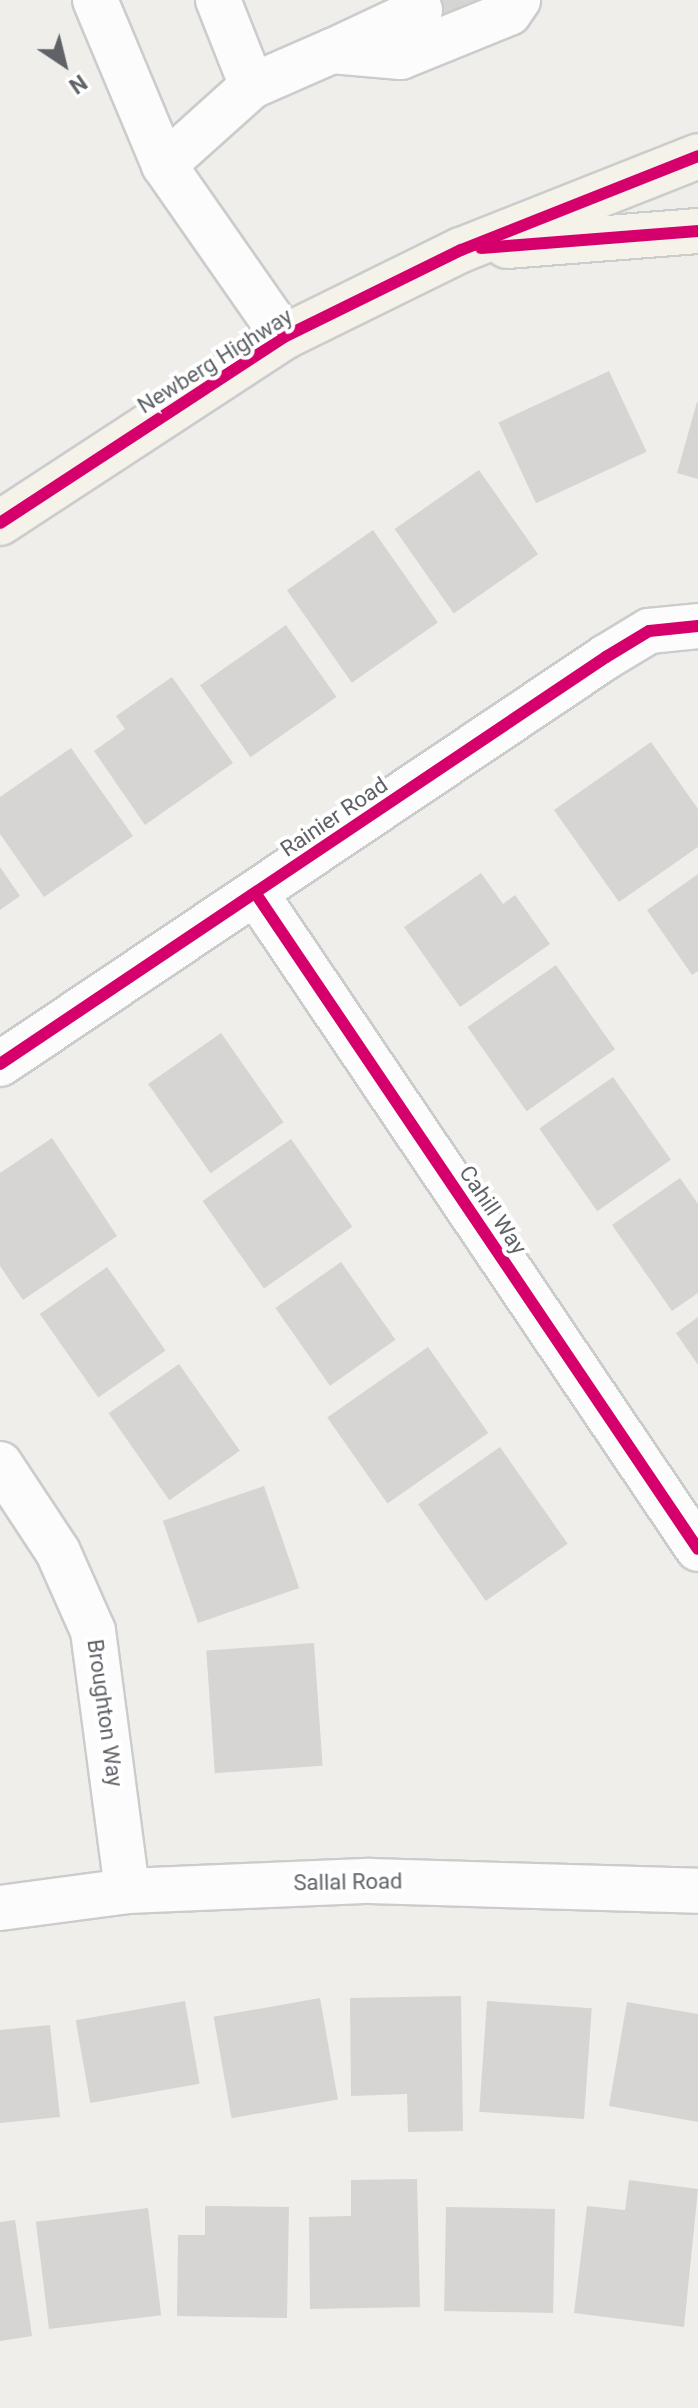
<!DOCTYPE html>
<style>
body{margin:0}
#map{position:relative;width:698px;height:2408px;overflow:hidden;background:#efeeea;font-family:Roboto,sans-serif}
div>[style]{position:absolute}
.building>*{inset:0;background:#d6d5d3;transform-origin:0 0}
.roads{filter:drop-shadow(2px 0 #cbcccc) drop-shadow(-2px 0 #cbcccc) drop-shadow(0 2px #cbcccc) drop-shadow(0 -2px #cbcccc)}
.minor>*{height:44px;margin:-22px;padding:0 22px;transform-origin:22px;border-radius:22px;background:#fdfcfc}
.major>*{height:44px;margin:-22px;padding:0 22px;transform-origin:22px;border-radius:22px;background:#f4f2e9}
.cycleway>*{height:12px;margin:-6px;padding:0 6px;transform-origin:6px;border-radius:6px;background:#d6006c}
span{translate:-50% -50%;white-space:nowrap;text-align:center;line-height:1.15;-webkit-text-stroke:8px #fff;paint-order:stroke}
.street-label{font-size:22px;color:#5f6368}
.north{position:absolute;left:24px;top:24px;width:80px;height:80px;-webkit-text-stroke:6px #fff;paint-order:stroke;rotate:145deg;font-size:22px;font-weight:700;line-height:32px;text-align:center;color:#5f6368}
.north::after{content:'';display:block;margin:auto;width:28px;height:36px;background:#5f6368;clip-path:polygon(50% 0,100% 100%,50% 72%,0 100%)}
</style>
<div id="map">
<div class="building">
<div style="clip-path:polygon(416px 0,485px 0,429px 31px)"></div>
<div style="left:609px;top:371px;width:89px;height:122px;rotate:65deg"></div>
<div style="clip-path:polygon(697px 402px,698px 402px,698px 479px,677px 473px)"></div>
<div style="left:479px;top:470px;width:103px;height:103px;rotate:55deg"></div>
<div style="left:373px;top:530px;width:113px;height:105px;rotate:55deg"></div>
<div style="left:286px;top:625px;width:88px;height:105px;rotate:55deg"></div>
<div style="clip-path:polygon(172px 677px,233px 763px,145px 825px,94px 751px,125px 729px,116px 716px)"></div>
<div style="clip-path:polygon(651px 742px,698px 809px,698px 847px,619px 902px,554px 810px)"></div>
<div style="clip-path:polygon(71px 748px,133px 836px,44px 897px,0 834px,0 797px)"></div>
<div style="clip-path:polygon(0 867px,20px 896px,0 910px)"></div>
<div style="clip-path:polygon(481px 873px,503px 904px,515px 895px,550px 944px,460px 1007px,404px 927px)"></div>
<div style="clip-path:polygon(698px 874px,698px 971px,692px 975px,647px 910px)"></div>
<div style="left:556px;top:965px;width:103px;height:108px;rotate:55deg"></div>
<div style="left:221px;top:1033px;width:109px;height:89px;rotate:55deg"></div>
<div style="left:613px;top:1077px;width:101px;height:90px;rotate:55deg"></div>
<div style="clip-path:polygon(52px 1138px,117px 1236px,23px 1300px,0 1266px,0 1173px)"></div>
<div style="left:291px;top:1139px;width:107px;height:108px;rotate:55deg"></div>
<div style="clip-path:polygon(680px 1178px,698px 1204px,698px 1293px,672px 1311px,612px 1225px)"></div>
<div style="left:341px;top:1262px;width:95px;height:80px;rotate:55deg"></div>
<div style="left:107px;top:1267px;width:102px;height:82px;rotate:55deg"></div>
<div style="clip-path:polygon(698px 1317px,698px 1365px,676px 1333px)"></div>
<div style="left:428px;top:1347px;width:105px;height:123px;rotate:55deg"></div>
<div style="left:179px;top:1364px;width:106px;height:86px;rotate:55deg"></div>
<div style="left:500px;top:1447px;width:118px;height:100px;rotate:55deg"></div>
<div style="left:264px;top:1486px;width:108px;height:107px;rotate:71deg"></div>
<div style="left:314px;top:1643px;width:123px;height:108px;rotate:86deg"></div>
<div style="clip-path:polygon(461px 1996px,463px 2131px,408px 2132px,407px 2094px,351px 2096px,350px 1998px)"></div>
<div style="left:320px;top:1998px;width:103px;height:108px;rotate:80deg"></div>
<div style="left:185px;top:2001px;width:84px;height:111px;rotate:80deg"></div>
<div style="left:487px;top:2001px;width:105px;height:111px;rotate:4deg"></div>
<div style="clip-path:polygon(627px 2002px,698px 2014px,698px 2122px,609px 2106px)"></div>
<div style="clip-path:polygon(50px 2025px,60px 2117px,0 2123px,0 2030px)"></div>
<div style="clip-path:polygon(417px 2179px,420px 2307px,310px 2309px,309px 2217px,351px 2216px,351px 2180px)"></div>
<div style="clip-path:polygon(629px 2180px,698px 2189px,684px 2327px,574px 2313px,587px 2206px,625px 2210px)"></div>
<div style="clip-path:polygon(205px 2206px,289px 2207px,287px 2318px,177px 2316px,178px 2235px,205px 2235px)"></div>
<div style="left:446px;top:2207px;width:109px;height:104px;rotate:1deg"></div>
<div style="left:148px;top:2208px;width:108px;height:113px;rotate:83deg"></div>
<div style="clip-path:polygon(15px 2220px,32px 2336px,0 2341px,0 2222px)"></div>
</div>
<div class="roads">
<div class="minor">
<div style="left:95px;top:0;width:179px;rotate:67.3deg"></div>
<div style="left:164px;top:165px;width:210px;rotate:55.1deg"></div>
<div style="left:218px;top:0;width:92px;rotate:68.4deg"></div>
<div style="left:335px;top:50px;width:94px;rotate:-25.2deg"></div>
<div style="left:164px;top:165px;width:118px;rotate:-41.9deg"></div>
<div style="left:252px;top:86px;width:87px;rotate:-23.6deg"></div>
<div style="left:332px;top:51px;width:69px;rotate:5deg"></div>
<div style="left:401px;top:57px;width:117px;rotate:-22.2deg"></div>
<div style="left:509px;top:13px;width:16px;rotate:-55deg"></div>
<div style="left:256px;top:894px;width:790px;rotate:55.99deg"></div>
<div style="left:0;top:1064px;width:730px;rotate:-33.89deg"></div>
<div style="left:606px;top:657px;width:50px;rotate:-31.2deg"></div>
<div style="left:649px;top:631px;width:49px;rotate:-5.8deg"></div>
<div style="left:0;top:1464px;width:105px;rotate:56.6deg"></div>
<div style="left:58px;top:1552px;width:86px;rotate:66.1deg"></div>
<div style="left:93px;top:1631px;width:262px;rotate:82.5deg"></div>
<div style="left:0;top:1908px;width:128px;rotate:-7.6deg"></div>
<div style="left:127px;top:1891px;width:243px;rotate:-2.4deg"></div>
<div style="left:370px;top:1881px;width:328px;rotate:1.7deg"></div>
</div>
<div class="major">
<div style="left:507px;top:246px;width:192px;rotate:-4.5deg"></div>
<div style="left:0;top:523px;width:339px;rotate:-33.2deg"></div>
<div style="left:284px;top:337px;width:197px;rotate:-26.2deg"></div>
<div style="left:461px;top:250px;width:255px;rotate:-21.6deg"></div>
</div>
</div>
<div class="cycleway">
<div style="left:481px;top:248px;width:218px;rotate:-4.5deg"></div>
<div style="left:0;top:523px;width:339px;rotate:-33.2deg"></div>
<div style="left:284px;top:337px;width:197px;rotate:-26.2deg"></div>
<div style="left:461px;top:250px;width:255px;rotate:-21.6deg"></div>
<div style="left:256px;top:894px;width:790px;rotate:55.99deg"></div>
<div style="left:0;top:1064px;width:730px;rotate:-33.89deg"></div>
<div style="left:606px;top:657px;width:50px;rotate:-31.2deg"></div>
<div style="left:649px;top:631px;width:49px;rotate:-5.8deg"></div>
</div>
<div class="street-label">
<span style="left:215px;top:361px;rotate:-32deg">Newberg Highway</span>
<span style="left:334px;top:817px;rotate:-34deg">Rainier Road</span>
<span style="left:493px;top:1210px;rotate:56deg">Cahill Way</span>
<span style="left:105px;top:1713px;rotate:82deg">Broughton Way</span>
<span style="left:348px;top:1882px;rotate:-1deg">Sallal Road</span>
</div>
<div class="north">N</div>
</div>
